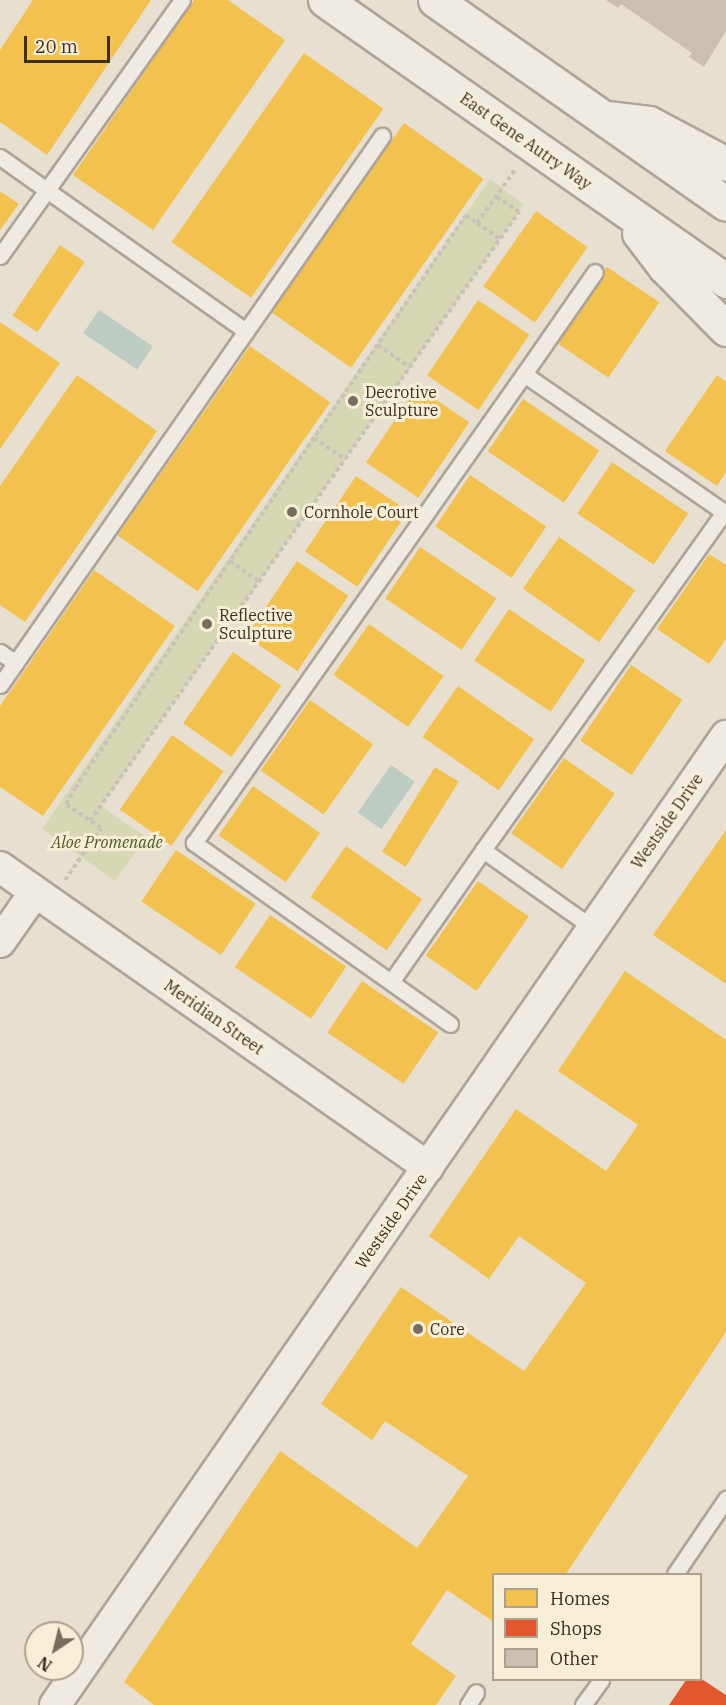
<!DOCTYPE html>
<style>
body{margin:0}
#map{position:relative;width:726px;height:1705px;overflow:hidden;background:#e7e0d1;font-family:"IBM Plex Serif",serif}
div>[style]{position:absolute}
.green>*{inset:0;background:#d6d7b3}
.water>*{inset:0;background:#bcccc2;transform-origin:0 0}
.homes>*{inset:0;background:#f2c14e;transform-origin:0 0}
.shops>*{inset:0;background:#e4572e}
.building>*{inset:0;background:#cbbfb2}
.path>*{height:4px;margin-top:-2px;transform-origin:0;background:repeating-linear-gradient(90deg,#c8c2b9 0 4.5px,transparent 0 7.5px)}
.roads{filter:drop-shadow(2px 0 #ada599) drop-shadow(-2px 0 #ada599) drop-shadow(0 2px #ada599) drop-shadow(0 -2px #ada599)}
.service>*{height:15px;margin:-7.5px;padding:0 7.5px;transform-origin:7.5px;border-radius:7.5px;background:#efebe3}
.minor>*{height:30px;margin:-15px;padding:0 15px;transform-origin:15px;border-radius:15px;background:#efebe3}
.tertiary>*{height:33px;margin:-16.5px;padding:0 16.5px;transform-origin:16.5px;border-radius:16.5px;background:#efebe3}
.dots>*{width:16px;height:16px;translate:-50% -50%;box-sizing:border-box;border:3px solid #f7eed8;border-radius:50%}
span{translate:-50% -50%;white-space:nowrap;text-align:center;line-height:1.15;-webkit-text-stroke:6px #f7eed8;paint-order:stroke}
.street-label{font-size:16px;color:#3d2e20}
.poi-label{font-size:16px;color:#3d2e20}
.left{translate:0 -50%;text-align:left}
.park-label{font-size:16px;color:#4d5a26;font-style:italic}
.legend{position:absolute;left:492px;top:1573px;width:210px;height:108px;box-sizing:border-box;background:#f7eed8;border:2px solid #ada18e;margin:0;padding:8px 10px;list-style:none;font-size:18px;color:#3d2e20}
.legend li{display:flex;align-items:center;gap:12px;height:30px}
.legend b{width:30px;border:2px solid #ada18e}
.north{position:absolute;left:24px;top:1621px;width:60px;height:60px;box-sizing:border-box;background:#f7eed8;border:2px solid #ada18e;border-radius:50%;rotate:215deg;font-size:16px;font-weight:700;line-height:24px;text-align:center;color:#3d2e20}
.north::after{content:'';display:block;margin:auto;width:21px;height:27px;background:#786c5e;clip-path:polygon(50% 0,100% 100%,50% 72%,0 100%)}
.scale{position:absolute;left:24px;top:36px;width:86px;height:27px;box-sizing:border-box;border:3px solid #3d2e20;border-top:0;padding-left:8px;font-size:18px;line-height:21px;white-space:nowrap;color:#3d2e20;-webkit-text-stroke:4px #f7eed8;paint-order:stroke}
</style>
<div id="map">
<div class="green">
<div style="clip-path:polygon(490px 179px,524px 205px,101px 806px,146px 837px,115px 881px,42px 829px)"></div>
</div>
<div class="water">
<div style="left:99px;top:310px;width:65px;height:28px;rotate:34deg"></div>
<div style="left:391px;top:765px;width:29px;height:58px;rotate:35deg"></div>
</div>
<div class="homes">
<div style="clip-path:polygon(33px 0,151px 0,47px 155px,0 122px,0 50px)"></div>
<div style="clip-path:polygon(194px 0,228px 0,285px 40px,153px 230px,73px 175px)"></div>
<div style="left:304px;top:53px;width:97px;height:231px;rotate:35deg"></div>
<div style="left:404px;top:123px;width:97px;height:231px;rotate:35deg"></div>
<div style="clip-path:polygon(0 191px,19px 204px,0 230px)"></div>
<div style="left:536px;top:211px;width:63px;height:92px;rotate:35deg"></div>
<div style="left:60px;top:245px;width:30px;height:85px;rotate:34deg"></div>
<div style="left:607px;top:267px;width:63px;height:91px;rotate:34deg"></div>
<div style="left:478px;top:300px;width:62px;height:91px;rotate:34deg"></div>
<div style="clip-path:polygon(0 322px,60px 363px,0 449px)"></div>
<div style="left:250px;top:346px;width:98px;height:231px;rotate:35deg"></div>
<div style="clip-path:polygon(77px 375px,157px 431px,25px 622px,0 605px,0 486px)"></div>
<div style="clip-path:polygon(717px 375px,726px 382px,726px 472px,717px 486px,665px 451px)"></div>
<div style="left:417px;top:387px;width:63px;height:91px;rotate:34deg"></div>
<div style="left:523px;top:399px;width:92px;height:63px;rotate:34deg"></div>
<div style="left:612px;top:462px;width:92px;height:62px;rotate:34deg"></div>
<div style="left:470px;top:475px;width:92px;height:62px;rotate:34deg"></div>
<div style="left:356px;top:476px;width:63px;height:91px;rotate:34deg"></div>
<div style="left:559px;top:537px;width:93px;height:63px;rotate:35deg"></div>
<div style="left:420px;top:547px;width:92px;height:62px;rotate:34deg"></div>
<div style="clip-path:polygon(709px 554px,726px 565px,726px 639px,709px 664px,657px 629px)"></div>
<div style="left:297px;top:561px;width:62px;height:91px;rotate:34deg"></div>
<div style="clip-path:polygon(94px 570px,175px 626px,43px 816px,0 787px,0 706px)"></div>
<div style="left:509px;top:609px;width:92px;height:62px;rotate:34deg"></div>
<div style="left:369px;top:624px;width:91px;height:62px;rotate:35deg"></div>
<div style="left:233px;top:652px;width:59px;height:87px;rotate:35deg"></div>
<div style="left:631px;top:665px;width:62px;height:91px;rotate:34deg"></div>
<div style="left:458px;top:686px;width:93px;height:62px;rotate:35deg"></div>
<div style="left:310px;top:700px;width:77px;height:86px;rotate:35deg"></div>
<div style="left:172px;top:735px;width:63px;height:91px;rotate:35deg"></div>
<div style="left:564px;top:758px;width:62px;height:92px;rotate:35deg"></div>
<div style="left:435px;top:767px;width:28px;height:100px;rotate:32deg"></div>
<div style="left:253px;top:786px;width:82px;height:60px;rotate:35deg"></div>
<div style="clip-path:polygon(726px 830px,726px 984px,653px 935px)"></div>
<div style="left:346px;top:846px;width:93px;height:62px;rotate:35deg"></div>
<div style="left:176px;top:850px;width:96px;height:62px;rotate:34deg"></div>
<div style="left:478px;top:881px;width:62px;height:91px;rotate:35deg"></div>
<div style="left:270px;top:915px;width:92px;height:63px;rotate:34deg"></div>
<div style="clip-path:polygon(625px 971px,726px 1040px,726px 1332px,566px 1574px,494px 1574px,494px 1622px,447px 1590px,411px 1644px,456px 1676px,436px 1705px,154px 1705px,124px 1682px,280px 1451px,417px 1548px,468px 1476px,385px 1421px,372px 1440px,321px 1404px,401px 1287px,524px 1371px,586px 1283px,519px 1236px,489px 1279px,429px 1236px,516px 1109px,606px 1171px,638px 1125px,558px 1071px)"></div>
<div style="left:362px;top:981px;width:92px;height:62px;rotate:34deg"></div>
</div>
<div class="shops">
<div style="clip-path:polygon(700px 1678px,726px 1695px,726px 1705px,669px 1705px,686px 1680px)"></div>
</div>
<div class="building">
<div style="clip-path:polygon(606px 0,726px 0,726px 31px,704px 67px,689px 57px,692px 53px,621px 4px,618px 8px)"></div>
</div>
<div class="path">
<div style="left:477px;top:223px;width:28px;rotate:35deg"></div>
<div style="left:378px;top:345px;width:39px;rotate:35deg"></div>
<div style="left:314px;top:438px;width:37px;rotate:34deg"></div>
<div style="left:230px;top:561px;width:35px;rotate:35deg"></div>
<div style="left:90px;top:821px;width:745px;rotate:-54.84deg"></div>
<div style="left:519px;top:212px;width:28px;rotate:-145deg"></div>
<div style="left:65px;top:880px;width:63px;rotate:-55.3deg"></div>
<div style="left:101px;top:828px;width:42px;rotate:-145.6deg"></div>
<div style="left:66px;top:804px;width:18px;rotate:-61deg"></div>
<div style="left:75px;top:788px;width:694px;rotate:-55.69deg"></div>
<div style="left:466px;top:215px;width:14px;rotate:36deg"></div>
<div style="left:477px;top:223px;width:65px;rotate:-54.4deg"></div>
</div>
<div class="roads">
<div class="service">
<div style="left:0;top:157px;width:301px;rotate:35.3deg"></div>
<div style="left:246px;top:331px;width:431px;rotate:124.8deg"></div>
<div style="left:0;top:256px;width:314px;rotate:-54.6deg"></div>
<div style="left:246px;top:331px;width:238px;rotate:-55.1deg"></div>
<div style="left:0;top:652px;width:19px;rotate:36deg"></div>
<div style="left:593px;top:928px;width:135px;rotate:-144.7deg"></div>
<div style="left:483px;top:850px;width:415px;rotate:-54.5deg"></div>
<div style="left:724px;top:512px;width:243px;rotate:-145.4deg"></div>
<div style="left:524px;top:374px;width:124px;rotate:-55.2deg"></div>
<div style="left:391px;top:982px;width:161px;rotate:-55.1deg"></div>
<div style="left:450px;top:1024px;width:314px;rotate:-144.7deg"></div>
<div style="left:194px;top:843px;width:573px;rotate:-54.87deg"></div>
<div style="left:675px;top:1574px;width:91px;rotate:-55.8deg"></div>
<div style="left:468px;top:1705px;width:15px;rotate:-58deg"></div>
<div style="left:583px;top:1705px;width:31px;rotate:-54deg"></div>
</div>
<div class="minor">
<div style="left:0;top:867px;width:523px;rotate:35.03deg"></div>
<div style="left:0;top:942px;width:61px;rotate:-55deg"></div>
<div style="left:55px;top:1705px;width:1179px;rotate:-55.3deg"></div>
</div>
<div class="tertiary">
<div style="left:325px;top:0;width:490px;rotate:35deg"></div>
<div style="left:435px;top:0;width:355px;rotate:35deg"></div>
<div style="left:609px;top:118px;width:40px;rotate:7.1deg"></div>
<div style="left:649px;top:123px;width:87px;rotate:28deg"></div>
<div style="left:639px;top:233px;width:43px;rotate:52.6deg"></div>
<div style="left:665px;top:267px;width:87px;rotate:45.5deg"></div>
</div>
</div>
<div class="dots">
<div style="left:353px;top:401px;background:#786c5e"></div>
<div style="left:292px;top:512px;background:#786c5e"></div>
<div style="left:207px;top:624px;background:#786c5e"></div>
<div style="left:418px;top:1329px;background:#786c5e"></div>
</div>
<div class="street-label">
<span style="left:526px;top:141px;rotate:35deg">East Gene Autry Way</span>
<span style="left:667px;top:821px;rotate:-55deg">Westside Drive</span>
<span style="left:214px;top:1017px;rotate:35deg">Meridian Street</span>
<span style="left:391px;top:1221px;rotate:-55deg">Westside Drive</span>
</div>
<div class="poi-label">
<span class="left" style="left:365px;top:401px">Decrotive<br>Sculpture</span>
<span class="left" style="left:304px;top:512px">Cornhole Court</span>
<span class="left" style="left:219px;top:624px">Reflective<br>Sculpture</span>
<span class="left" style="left:430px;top:1329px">Core</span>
</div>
<div class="park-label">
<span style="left:107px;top:842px">Aloe Promenade</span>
</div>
<ul class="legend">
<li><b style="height:16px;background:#f2c14e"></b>Homes</li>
<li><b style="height:16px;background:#e4572e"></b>Shops</li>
<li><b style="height:16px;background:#cbbfb2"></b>Other</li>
</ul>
<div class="north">N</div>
<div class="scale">20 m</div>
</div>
